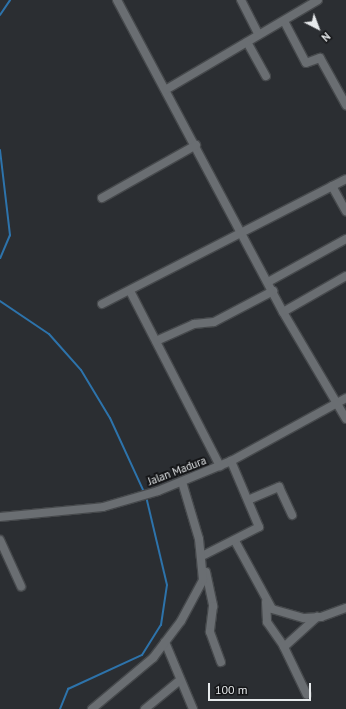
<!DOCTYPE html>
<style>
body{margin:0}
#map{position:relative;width:346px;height:709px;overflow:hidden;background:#2b2e32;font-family:"PT Sans",sans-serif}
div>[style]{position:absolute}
.stream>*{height:2px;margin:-1px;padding:0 1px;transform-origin:1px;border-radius:1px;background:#2d73ab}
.roads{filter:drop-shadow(1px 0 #46494c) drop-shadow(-1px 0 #46494c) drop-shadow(0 1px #46494c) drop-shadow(0 -1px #46494c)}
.minor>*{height:8px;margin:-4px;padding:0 4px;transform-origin:4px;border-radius:4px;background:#6a6e72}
span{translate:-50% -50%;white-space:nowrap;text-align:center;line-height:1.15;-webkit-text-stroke:4px #151618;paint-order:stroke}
.street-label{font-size:11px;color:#e7eaec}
.north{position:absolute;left:298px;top:8px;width:40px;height:40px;-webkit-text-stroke:3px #151618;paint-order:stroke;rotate:138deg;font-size:11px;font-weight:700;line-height:16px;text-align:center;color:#e7eaec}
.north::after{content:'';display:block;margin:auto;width:14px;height:18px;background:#e7eaec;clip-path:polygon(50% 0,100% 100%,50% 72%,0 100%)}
.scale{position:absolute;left:208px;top:683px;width:103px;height:18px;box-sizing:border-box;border:2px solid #e7eaec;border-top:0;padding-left:5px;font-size:12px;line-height:14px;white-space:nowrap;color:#e7eaec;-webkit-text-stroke:3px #151618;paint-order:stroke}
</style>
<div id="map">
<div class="stream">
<div style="left:0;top:15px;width:18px;rotate:-56deg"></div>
<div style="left:0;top:150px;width:86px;rotate:83.3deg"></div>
<div style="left:10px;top:235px;width:25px;rotate:113deg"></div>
<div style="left:0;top:301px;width:59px;rotate:34deg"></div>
<div style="left:49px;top:334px;width:48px;rotate:48.4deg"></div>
<div style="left:81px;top:370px;width:56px;rotate:58.9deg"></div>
<div style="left:110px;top:418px;width:81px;rotate:65.3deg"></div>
<div style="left:60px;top:709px;width:22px;rotate:-68deg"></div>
<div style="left:68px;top:689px;width:81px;rotate:-24.7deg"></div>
<div style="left:142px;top:655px;width:36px;rotate:-58deg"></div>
<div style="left:161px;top:625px;width:40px;rotate:-81.5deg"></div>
<div style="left:167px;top:585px;width:91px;rotate:-103.3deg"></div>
</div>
<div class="roads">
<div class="minor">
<div style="left:117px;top:0;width:353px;rotate:62deg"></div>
<div style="left:283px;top:312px;width:124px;rotate:59.5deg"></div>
<div style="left:241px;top:0;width:39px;rotate:63deg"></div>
<div style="left:284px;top:21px;width:47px;rotate:62.4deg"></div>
<div style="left:306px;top:63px;width:15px;rotate:-20deg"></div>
<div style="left:320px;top:58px;width:54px;rotate:61deg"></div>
<div style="left:247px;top:42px;width:39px;rotate:61deg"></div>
<div style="left:167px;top:89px;width:175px;rotate:-30.5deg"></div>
<div style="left:332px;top:186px;width:29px;rotate:61deg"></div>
<div style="left:102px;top:198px;width:108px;rotate:-29.4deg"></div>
<div style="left:268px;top:282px;width:89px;rotate:-28.9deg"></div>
<div style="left:130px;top:291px;width:197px;rotate:62.8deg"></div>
<div style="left:102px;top:304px;width:274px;rotate:-27.1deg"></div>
<div style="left:283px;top:312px;width:73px;rotate:-29.7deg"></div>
<div style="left:156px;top:341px;width:42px;rotate:-24.1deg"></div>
<div style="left:194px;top:324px;width:20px;rotate:-6deg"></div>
<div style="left:214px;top:322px;width:67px;rotate:-27.7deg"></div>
<div style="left:248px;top:500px;width:34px;rotate:-23deg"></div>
<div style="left:279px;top:487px;width:31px;rotate:65deg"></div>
<div style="left:0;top:517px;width:103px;rotate:-5.5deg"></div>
<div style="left:103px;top:507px;width:57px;rotate:-16.2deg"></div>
<div style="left:158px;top:491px;width:79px;rotate:-22.3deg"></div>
<div style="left:231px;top:461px;width:131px;rotate:-28.7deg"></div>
<div style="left:0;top:540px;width:51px;rotate:65.5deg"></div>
<div style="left:235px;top:541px;width:77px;rotate:61.4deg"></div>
<div style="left:272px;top:609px;width:33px;rotate:16deg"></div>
<div style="left:304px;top:618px;width:17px;rotate:-3deg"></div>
<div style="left:321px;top:617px;width:27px;rotate:-20deg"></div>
<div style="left:202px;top:556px;width:64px;rotate:-27deg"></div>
<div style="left:259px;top:527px;width:72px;rotate:-113deg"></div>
<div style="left:206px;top:572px;width:35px;rotate:78deg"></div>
<div style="left:213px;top:606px;width:26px;rotate:97deg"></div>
<div style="left:210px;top:632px;width:32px;rotate:70deg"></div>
<div style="left:266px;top:602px;width:20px;rotate:87deg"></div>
<div style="left:267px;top:622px;width:28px;rotate:55deg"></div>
<div style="left:283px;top:645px;width:55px;rotate:64.4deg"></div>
<div style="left:165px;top:642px;width:73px;rotate:67.3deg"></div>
<div style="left:284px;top:647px;width:45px;rotate:-42.3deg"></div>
<div style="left:92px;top:709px;width:80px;rotate:-39.9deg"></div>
<div style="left:153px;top:658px;width:46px;rotate:-52.9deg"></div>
<div style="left:181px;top:621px;width:47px;rotate:-61.8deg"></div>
<div style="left:203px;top:580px;width:41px;rotate:-95.6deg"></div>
<div style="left:199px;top:539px;width:59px;rotate:-106.6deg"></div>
<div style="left:145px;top:709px;width:45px;rotate:-39.6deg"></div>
</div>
</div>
<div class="street-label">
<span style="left:177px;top:471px;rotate:-21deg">Jalan Madura</span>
</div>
<div class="north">N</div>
<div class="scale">100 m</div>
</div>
